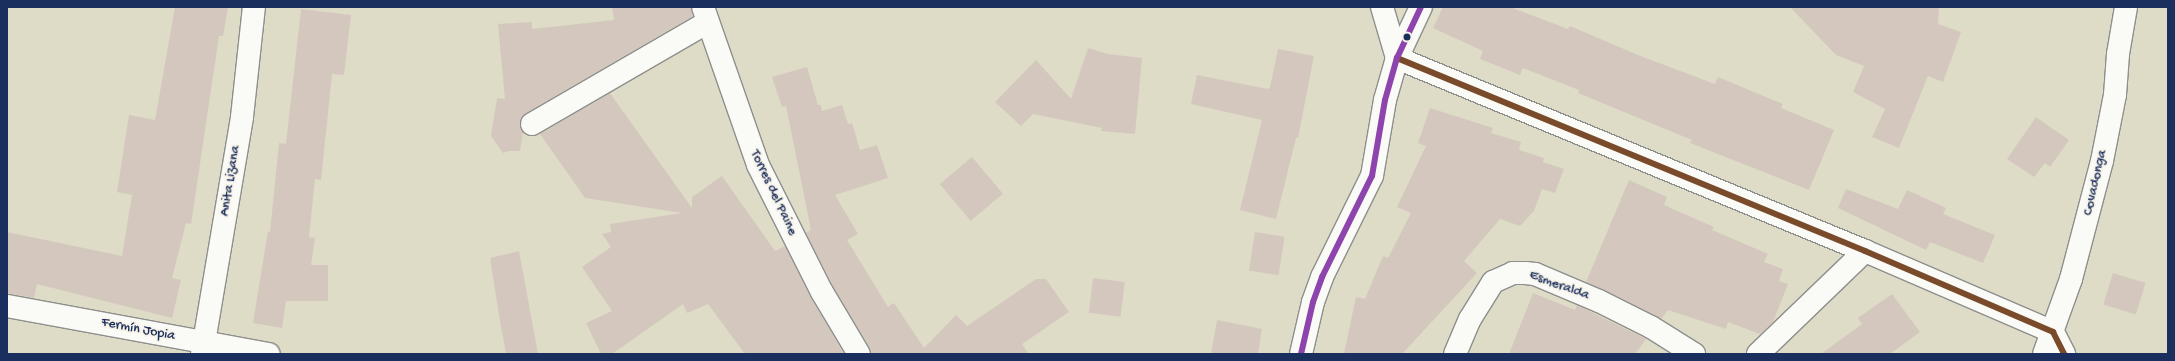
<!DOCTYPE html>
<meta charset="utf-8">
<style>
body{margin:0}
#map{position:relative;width:2175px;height:361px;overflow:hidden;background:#dedbc7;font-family:"Gochi Hand",sans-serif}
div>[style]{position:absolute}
.building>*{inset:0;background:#d4c8be;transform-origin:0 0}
.roads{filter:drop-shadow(1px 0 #8d8f8c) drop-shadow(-1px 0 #8d8f8c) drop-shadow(0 1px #8d8f8c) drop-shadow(0 -1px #8d8f8c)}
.minor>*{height:22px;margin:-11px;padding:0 11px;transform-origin:11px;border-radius:11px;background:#fafaf7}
.bus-1>*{height:6px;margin:-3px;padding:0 3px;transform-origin:3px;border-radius:3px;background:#7a4b2a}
.bus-2>*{height:6px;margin:-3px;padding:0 3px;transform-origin:3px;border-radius:3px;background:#8e44ad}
.dots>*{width:11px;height:11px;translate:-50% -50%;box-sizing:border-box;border:2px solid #f7f3e8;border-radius:50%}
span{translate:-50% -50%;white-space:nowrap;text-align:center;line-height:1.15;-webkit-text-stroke:3.5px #f7f3e8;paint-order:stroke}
.street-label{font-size:14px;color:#1b2f5e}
.frame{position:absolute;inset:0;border:8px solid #1b2f5e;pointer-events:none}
</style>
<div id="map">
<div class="building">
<div style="clip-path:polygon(175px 7px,228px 7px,223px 36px,219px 36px,191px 224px,186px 223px,172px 278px,181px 280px,172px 318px,37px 284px,34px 298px,7px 293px,7px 232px,122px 256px,132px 195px,117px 192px,129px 115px,155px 120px)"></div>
<div style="clip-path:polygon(612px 7px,691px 7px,693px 16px,526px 113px,521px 117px,520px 124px,523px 132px,520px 151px,509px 151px,503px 153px,491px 136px,497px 98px,505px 99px,498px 24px,532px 22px,532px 29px,614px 20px)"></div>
<div style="clip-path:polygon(1443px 7px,1510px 7px,1568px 29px,1570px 26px,1638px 55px,1715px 84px,1718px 77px,1783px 104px,1781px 108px,1834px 130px,1809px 190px,1690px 143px,1692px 140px,1578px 93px,1579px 90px,1523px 68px,1520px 75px,1480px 59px,1483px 51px,1433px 28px)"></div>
<div style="clip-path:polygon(1790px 7px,1939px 7px,1938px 24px,1961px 32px,1943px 82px,1928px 76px,1899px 148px,1872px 137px,1885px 109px,1853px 92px,1864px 66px,1836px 55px)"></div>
<div style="clip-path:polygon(301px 9px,351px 15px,344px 75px,332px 74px,321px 180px,315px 179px,309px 237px,315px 238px,311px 265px,328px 265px,328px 301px,286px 301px,282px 328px,253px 323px,268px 231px,270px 232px,279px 143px,286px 144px)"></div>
<div style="clip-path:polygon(1088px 48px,1108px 54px,1142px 58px,1135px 134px,1101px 131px,1102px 128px,1033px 114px,1021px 126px,995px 102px,1036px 60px,1071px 99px)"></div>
<div style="clip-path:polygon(1278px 49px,1314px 56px,1298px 138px,1296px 138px,1276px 219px,1240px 210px,1262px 120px,1191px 104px,1197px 75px,1268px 89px,1270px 87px)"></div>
<div style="clip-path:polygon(807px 67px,818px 105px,821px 105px,822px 111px,842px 105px,848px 124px,852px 123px,860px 150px,877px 145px,888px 178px,835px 195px,858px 234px,847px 240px,888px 307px,894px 303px,924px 348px,956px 315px,967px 326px,1036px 279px,1046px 279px,1069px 312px,1022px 344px,1029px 354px,871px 354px,870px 348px,833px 286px,806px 233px,811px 230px,786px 106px,782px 107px,772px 77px)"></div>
<div style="clip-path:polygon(610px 93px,692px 208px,692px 197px,722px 176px,775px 251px,785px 246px,811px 298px,844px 354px,745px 354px,708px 304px,687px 313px,683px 304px,612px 354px,601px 354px,586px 323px,612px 311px,582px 267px,611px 247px,602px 234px,611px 232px,610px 224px,682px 213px,585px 198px,540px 134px)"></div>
<div style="clip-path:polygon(1430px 108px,1493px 128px,1491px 133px,1521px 142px,1519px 150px,1544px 158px,1543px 162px,1564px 169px,1555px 193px,1542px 189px,1534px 211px,1520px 226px,1500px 219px,1464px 261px,1477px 273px,1402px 354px,1344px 354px,1356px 297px,1365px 299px,1383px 256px,1388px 258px,1411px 213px,1397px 207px,1426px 146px,1418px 143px)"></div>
<div style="clip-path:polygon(2036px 117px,2069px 140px,2050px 167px,2045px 163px,2034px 177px,2007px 159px)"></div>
<div style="left:972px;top:157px;width:48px;height:42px;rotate:50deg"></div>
<div style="clip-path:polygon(1629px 180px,1667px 197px,1664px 205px,1714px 227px,1712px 230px,1768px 254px,1764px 262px,1783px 269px,1779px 281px,1788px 284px,1773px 322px,1760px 334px,1728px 322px,1726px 329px,1668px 310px,1661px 319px,1586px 282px)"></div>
<div style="clip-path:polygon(1846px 189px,1898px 209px,1907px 190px,1946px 208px,1943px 214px,1995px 235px,1983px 263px,1930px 242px,1926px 250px,1838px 208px)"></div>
<div style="left:1255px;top:232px;width:30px;height:39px;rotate:9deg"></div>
<div style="clip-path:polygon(519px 251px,522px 267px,538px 354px,506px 354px,499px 315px,490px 258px)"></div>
<div style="left:2113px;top:273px;width:34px;height:33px;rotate:17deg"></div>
<div style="left:1093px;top:278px;width:32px;height:35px;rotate:7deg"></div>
<div style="clip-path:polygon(1533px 293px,1575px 310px,1577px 305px,1646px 339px,1635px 354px,1509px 354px)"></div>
<div style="clip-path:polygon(1892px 294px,1920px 332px,1890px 354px,1821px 354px,1862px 324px,1858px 318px)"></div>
<div style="clip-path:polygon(1217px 320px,1262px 329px,1258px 354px,1211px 354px)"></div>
</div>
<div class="roads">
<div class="minor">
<div style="left:703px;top:7px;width:167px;rotate:70.8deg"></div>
<div style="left:758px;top:165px;width:142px;rotate:63.3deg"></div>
<div style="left:822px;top:292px;width:72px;rotate:59.2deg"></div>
<div style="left:1382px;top:7px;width:53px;rotate:73.6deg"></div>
<div style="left:1397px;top:58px;width:506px;rotate:22.41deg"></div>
<div style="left:1865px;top:251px;width:205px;rotate:23.3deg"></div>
<div style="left:2053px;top:332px;width:25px;rotate:63deg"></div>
<div style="left:532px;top:124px;width:203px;rotate:-30.1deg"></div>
<div style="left:7px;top:306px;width:266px;rotate:10.4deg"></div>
<div style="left:202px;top:354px;width:240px;rotate:-80.4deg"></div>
<div style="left:242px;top:117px;width:111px;rotate:-83.8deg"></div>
<div style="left:1301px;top:354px;width:53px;rotate:-77deg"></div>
<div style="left:1313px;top:302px;width:27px;rotate:-70deg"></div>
<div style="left:1322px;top:277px;width:113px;rotate:-63.7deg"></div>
<div style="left:1372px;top:176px;width:77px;rotate:-80.3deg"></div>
<div style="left:1385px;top:100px;width:44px;rotate:-74.1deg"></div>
<div style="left:1397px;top:58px;width:56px;rotate:-64.8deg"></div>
<div style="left:1455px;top:354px;width:38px;rotate:-67deg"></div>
<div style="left:1470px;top:319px;width:44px;rotate:-58.1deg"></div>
<div style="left:1493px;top:282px;width:22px;rotate:-24deg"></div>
<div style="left:1513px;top:273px;width:12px"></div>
<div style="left:1525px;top:273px;width:10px;rotate:6deg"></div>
<div style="left:1535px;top:274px;width:69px;rotate:22.9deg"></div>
<div style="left:1599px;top:301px;width:58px;rotate:26.6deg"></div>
<div style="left:1651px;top:327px;width:51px;rotate:32.1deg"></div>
<div style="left:1758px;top:354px;width:149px;rotate:-43.9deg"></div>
<div style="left:2044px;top:354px;width:80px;rotate:-70.2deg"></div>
<div style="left:2071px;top:279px;width:122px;rotate:-75.3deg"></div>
<div style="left:2102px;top:161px;width:67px;rotate:-78.9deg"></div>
<div style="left:2115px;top:95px;width:41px;rotate:-85.8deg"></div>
<div style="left:2118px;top:54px;width:48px;rotate:-80.3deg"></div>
</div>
</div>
<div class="bus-1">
<div style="left:1397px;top:58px;width:506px;rotate:22.41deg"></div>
<div style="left:1865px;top:251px;width:205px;rotate:23.3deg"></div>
<div style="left:2053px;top:332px;width:25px;rotate:63deg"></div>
</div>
<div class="bus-2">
<div style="left:1301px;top:354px;width:53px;rotate:-77deg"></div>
<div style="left:1313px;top:302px;width:27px;rotate:-70deg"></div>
<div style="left:1322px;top:277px;width:113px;rotate:-63.7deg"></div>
<div style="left:1372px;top:176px;width:77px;rotate:-80.3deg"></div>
<div style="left:1385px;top:100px;width:44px;rotate:-74.1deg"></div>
<div style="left:1397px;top:58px;width:56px;rotate:-64.8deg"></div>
</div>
<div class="dots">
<div style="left:1407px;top:37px;background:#1b2f5e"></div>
</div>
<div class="street-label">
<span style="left:231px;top:181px;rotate:-81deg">Anita Lizana</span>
<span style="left:2096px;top:183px;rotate:-77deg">Covadonga</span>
<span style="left:773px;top:193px;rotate:65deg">Torres del Paine</span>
<span style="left:1559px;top:286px;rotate:20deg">Esmeralda</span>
<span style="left:138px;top:330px;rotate:11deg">Fermín Jopia</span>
</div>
<div class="frame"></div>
</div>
